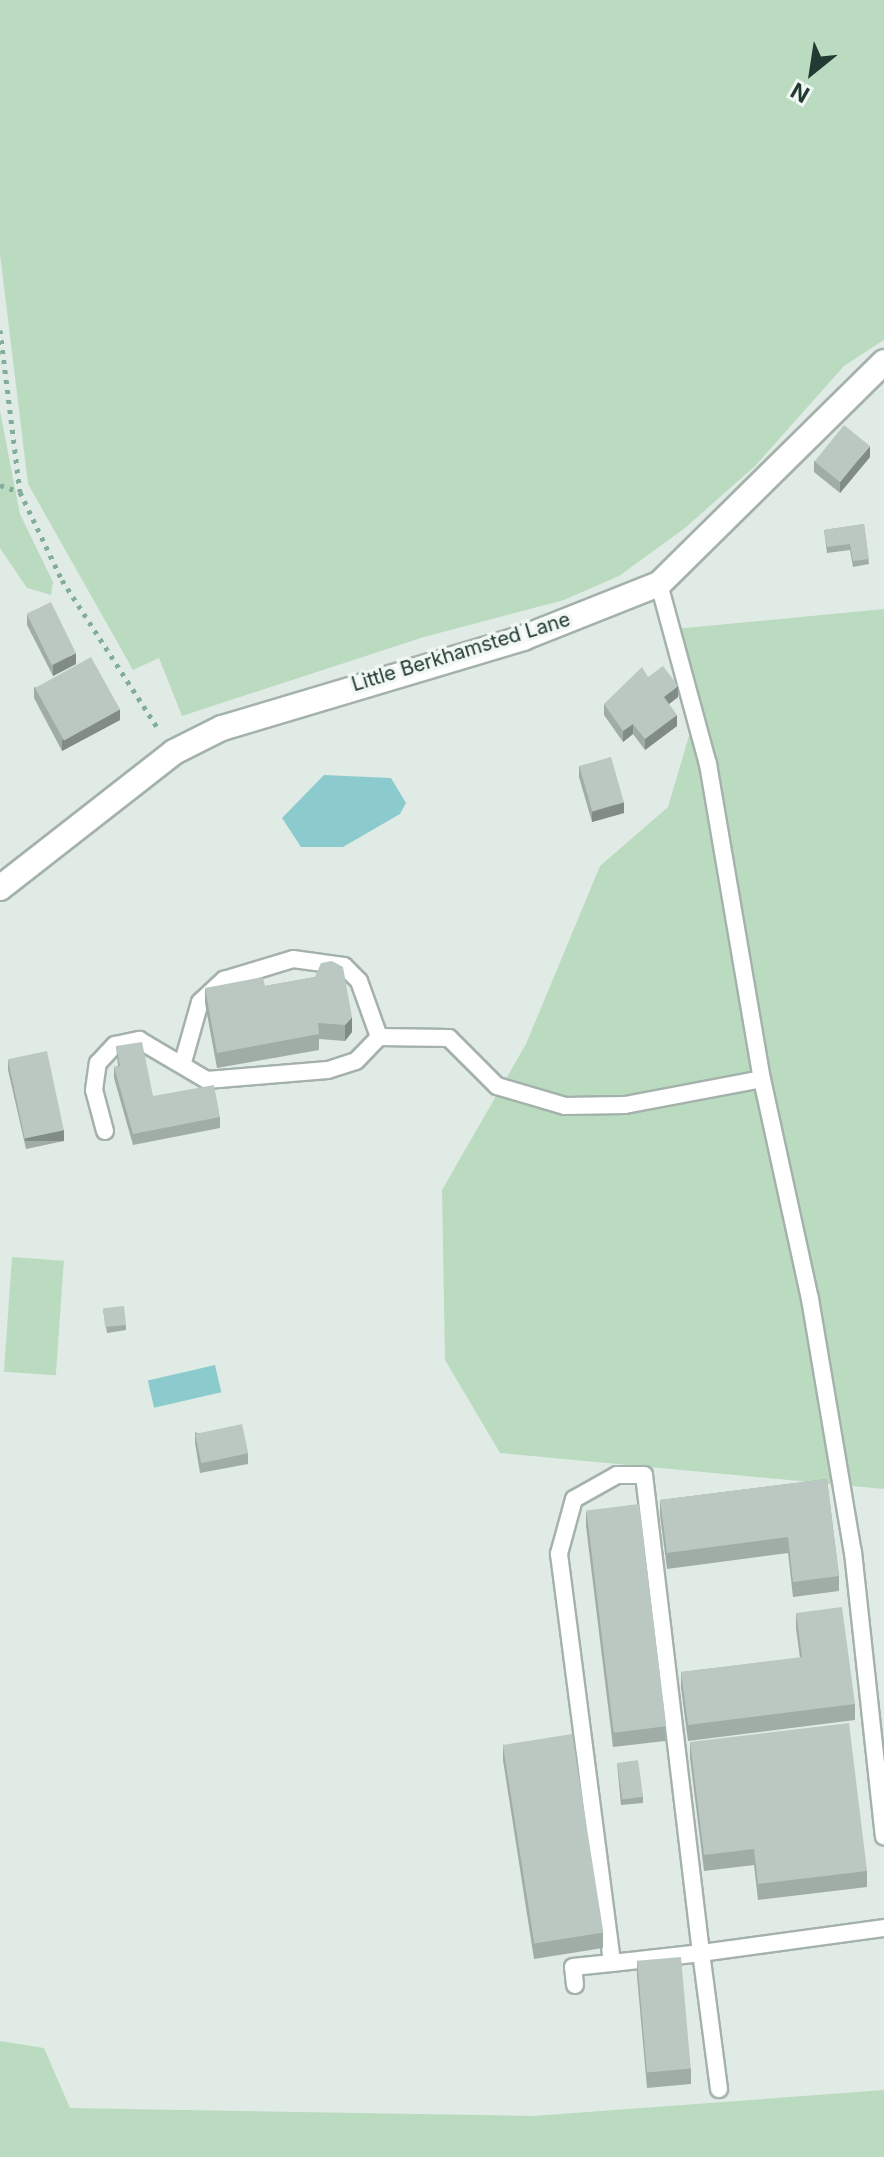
<!DOCTYPE html>
<style>
body{margin:0}
#map{position:relative;width:884px;height:2157px;overflow:hidden;background:#e1ebe5;font-family:Inter,sans-serif}
div>[style]{position:absolute}
.green>*{inset:0;background:#bbdbc0;transform-origin:0 0}
.water>*{inset:0;background:#8ccbcd;transform-origin:0 0}
.path>*{height:5px;margin-top:-2.5px;transform-origin:0;background:repeating-linear-gradient(90deg,#83ad9b 0 4px,transparent 0 10px)}
.roads{filter:drop-shadow(2px 0 #a4b2ab) drop-shadow(-2px 0 #a4b2ab) drop-shadow(0 2px #a4b2ab) drop-shadow(0 -2px #a4b2ab)}
.lane>*{height:16px;margin:-8px;padding:0 8px;transform-origin:8px;border-radius:8px;background:#fff}
.street>*{height:24px;margin:-12px;padding:0 12px;transform-origin:12px;border-radius:12px;background:#fff}
.wall>*{inset:0;background:#a0aca6}
.shaded-wall>*{inset:0;background:#828c87;transform-origin:0 0}
.building>*{inset:0;background:#bac8c1;transform-origin:0 0}
span{translate:-50% -50%;white-space:nowrap;text-align:center;line-height:1.15;-webkit-text-stroke:7px #f1f8f4;paint-order:stroke}
.street-label{font-size:20px;color:#223a31}
.north{position:absolute;left:772px;top:32px;width:80px;height:80px;-webkit-text-stroke:6px #f1f8f4;paint-order:stroke;rotate:210deg;font-size:22px;font-weight:700;line-height:32px;text-align:center;color:#223a31}
.north::after{content:'';display:block;margin:auto;width:28px;height:36px;background:#223a31;clip-path:polygon(50% 0,100% 100%,50% 72%,0 100%)}
</style>
<div id="map">
<div class="green">
<div style="clip-path:polygon(0 0,884px 0,884px 340px,844px 366px,755px 466px,685px 528px,619px 576px,564px 600px,424px 637px,182px 716px,159px 658px,133px 670px,28px 484px,0 254px)"></div>
<div style="clip-path:polygon(0 411px,20px 514px,53px 582px,51px 595px,27px 588px,0 548px)"></div>
<div style="clip-path:polygon(884px 609px,884px 1489px,500px 1453px,445px 1360px,442px 1190px,526px 1044px,600px 866px,668px 807px,691px 729px,664px 630px)"></div>
<div style="left:12px;top:1257px;width:52px;height:115px;rotate:4deg"></div>
<div style="clip-path:polygon(0 2041px,44px 2048px,70px 2108px,533px 2116px,884px 2090px,884px 2157px,0 2157px)"></div>
</div>
<div class="water">
<div style="clip-path:polygon(324px 775px,391px 778px,406px 803px,400px 814px,343px 847px,301px 847px,282px 818px)"></div>
<div style="left:215px;top:1365px;width:28px;height:69px;rotate:77deg"></div>
</div>
<div class="path">
<div style="left:0;top:330px;width:163px;rotate:83deg"></div>
<div style="left:20px;top:492px;width:98px;rotate:64.5deg"></div>
<div style="left:62px;top:580px;width:179px;rotate:57.1deg"></div>
<div style="left:0;top:485px;width:21px;rotate:19deg"></div>
</div>
<div class="roads">
<div class="lane">
<div style="left:659px;top:584px;width:187px;rotate:74.8deg"></div>
<div style="left:708px;top:764px;width:320px;rotate:80.3deg"></div>
<div style="left:762px;top:1079px;width:225px;rotate:77.7deg"></div>
<div style="left:810px;top:1299px;width:257px;rotate:80.4deg"></div>
<div style="left:853px;top:1552px;width:286px;rotate:83.8deg"></div>
<div style="left:183px;top:1062px;width:62px;rotate:-74.2deg"></div>
<div style="left:200px;top:1002px;width:33px;rotate:-43deg"></div>
<div style="left:224px;top:980px;width:72px;rotate:-16.9deg"></div>
<div style="left:293px;top:959px;width:51px;rotate:7.8deg"></div>
<div style="left:344px;top:966px;width:21px;rotate:45deg"></div>
<div style="left:359px;top:981px;width:59px;rotate:70.3deg"></div>
<div style="left:105px;top:1131px;width:42px;rotate:-105deg"></div>
<div style="left:94px;top:1090px;width:27px;rotate:-82deg"></div>
<div style="left:98px;top:1063px;width:25px;rotate:-47deg"></div>
<div style="left:115px;top:1045px;width:25px;rotate:-12deg"></div>
<div style="left:139px;top:1040px;width:79px;rotate:30.5deg"></div>
<div style="left:207px;top:1080px;width:121px;rotate:-4.7deg"></div>
<div style="left:328px;top:1070px;width:29px;rotate:-18deg"></div>
<div style="left:356px;top:1061px;width:33px;rotate:-46deg"></div>
<div style="left:379px;top:1037px;width:70px;rotate:0.8deg"></div>
<div style="left:449px;top:1038px;width:68px;rotate:45deg"></div>
<div style="left:497px;top:1086px;width:71px;rotate:16.4deg"></div>
<div style="left:565px;top:1106px;width:60px;rotate:-1deg"></div>
<div style="left:625px;top:1105px;width:139px;rotate:-10.7deg"></div>
<div style="left:575px;top:1985px;width:18px;rotate:-96deg"></div>
<div style="left:573px;top:1967px;width:39px;rotate:-6deg"></div>
<div style="left:612px;top:1963px;width:90px;rotate:-6.4deg"></div>
<div style="left:701px;top:1953px;width:481px;rotate:-96.8deg"></div>
<div style="left:644px;top:1475px;width:27px;rotate:180deg"></div>
<div style="left:617px;top:1475px;width:49px;rotate:150.8deg"></div>
<div style="left:574px;top:1499px;width:57px;rotate:105.3deg"></div>
<div style="left:559px;top:1554px;width:412px;rotate:82.6deg"></div>
<div style="left:719px;top:2089px;width:137px;rotate:-97.5deg"></div>
<div style="left:701px;top:1953px;width:185px;rotate:-7.8deg"></div>
</div>
<div class="street">
<div style="left:0;top:888px;width:221px;rotate:-38deg"></div>
<div style="left:174px;top:752px;width:54px;rotate:-26.6deg"></div>
<div style="left:222px;top:728px;width:314px;rotate:-16.6deg"></div>
<div style="left:523px;top:638px;width:146px;rotate:-21.7deg"></div>
<div style="left:659px;top:584px;width:316px;rotate:-44.6deg"></div>
</div>
</div>
<div class="wall">
<div style="clip-path:polygon(870px 457px,840px 493px,814px 472px,814px 461px)"></div>
<div style="clip-path:polygon(864px 524px,869px 564px,853px 567px,850px 550px,827px 553px,824px 530px)"></div>
<div style="clip-path:polygon(27px 614px,76px 664px,53px 676px,27px 625px)"></div>
<div style="clip-path:polygon(648px 677px,678px 697px,669px 704px,677px 726px,645px 750px,633px 734px,623px 742px,604px 715px,604px 704px)"></div>
<div style="clip-path:polygon(34px 687px,120px 720px,62px 751px,34px 698px)"></div>
<div style="clip-path:polygon(579px 766px,624px 813px,592px 822px,579px 777px)"></div>
<div style="clip-path:polygon(315px 977px,352px 1032px,345px 1041px,319px 1039px,319px 1050px,217px 1068px,205px 1003px,205px 988px,265px 986px)"></div>
<div style="clip-path:polygon(116px 1046px,153px 1096px,220px 1117px,220px 1128px,133px 1145px,114px 1078px,114px 1067px,118px 1066px)"></div>
<div style="clip-path:polygon(8px 1060px,64px 1141px,26px 1149px,8px 1070px)"></div>
<div style="clip-path:polygon(103px 1310px,126px 1325px,126px 1330px,107px 1333px)"></div>
<div style="clip-path:polygon(195px 1432px,248px 1453px,248px 1464px,200px 1473px,195px 1443px)"></div>
<div style="clip-path:polygon(827px 1479px,839px 1576px,839px 1591px,793px 1597px,788px 1553px,667px 1569px,660px 1515px,660px 1500px)"></div>
<div style="clip-path:polygon(586px 1511px,665px 1726px,665px 1741px,613px 1747px,586px 1526px)"></div>
<div style="clip-path:polygon(796px 1613px,855px 1704px,855px 1720px,688px 1741px,681px 1688px,681px 1672px,800px 1658px,796px 1628px)"></div>
<div style="clip-path:polygon(690px 1742px,867px 1871px,867px 1887px,758px 1900px,754px 1865px,704px 1871px,690px 1758px)"></div>
<div style="clip-path:polygon(503px 1744px,603px 1933px,603px 1948px,534px 1959px,503px 1760px)"></div>
<div style="clip-path:polygon(617px 1763px,643px 1797px,643px 1803px,621px 1805px)"></div>
<div style="clip-path:polygon(637px 1960px,691px 2069px,691px 2084px,647px 2088px,637px 1976px)"></div>
</div>
<div class="shaded-wall">
<div style="clip-path:polygon(870px 446px,870px 457px,840px 493px,840px 482px)"></div>
<div style="clip-path:polygon(76px 653px,76px 664px,53px 676px,53px 665px)"></div>
<div style="clip-path:polygon(678px 686px,678px 697px,664px 708px,664px 697px)"></div>
<div style="clip-path:polygon(120px 709px,120px 720px,62px 751px,62px 740px)"></div>
<div style="clip-path:polygon(677px 715px,677px 726px,645px 750px,645px 739px)"></div>
<div style="clip-path:polygon(633px 724px,633px 734px,623px 742px,623px 731px)"></div>
<div style="clip-path:polygon(624px 802px,624px 813px,592px 822px,592px 812px)"></div>
<div style="clip-path:polygon(352px 1017px,352px 1032px,345px 1041px,345px 1025px)"></div>
<div style="left:64px;top:1130px;width:11px;height:39px;rotate:90deg"></div>
</div>
<div class="building">
<div style="left:844px;top:425px;width:33px;height:47px;rotate:39deg"></div>
<div style="clip-path:polygon(864px 524px,869px 559px,853px 561px,850px 544px,827px 547px,824px 530px)"></div>
<div style="left:51px;top:602px;width:57px;height:27px;rotate:64deg"></div>
<div style="left:91px;top:657px;width:60px;height:64px;rotate:61deg"></div>
<div style="clip-path:polygon(663px 666px,678px 686px,664px 697px,677px 715px,645px 739px,633px 724px,623px 731px,604px 704px,642px 667px,648px 677px)"></div>
<div style="left:611px;top:757px;width:47px;height:33px;rotate:74deg"></div>
<div style="clip-path:polygon(332px 961px,343px 967px,352px 1017px,345px 1025px,318px 1023px,319px 1034px,217px 1053px,205px 988px,263px 977px,265px 986px,315px 977px,321px 963px)"></div>
<div style="clip-path:polygon(142px 1042px,153px 1096px,214px 1085px,220px 1117px,133px 1134px,114px 1067px,120px 1066px,116px 1046px)"></div>
<div style="left:47px;top:1051px;width:81px;height:40px;rotate:78deg"></div>
<div style="left:124px;top:1306px;width:19px;height:21px;rotate:84deg"></div>
<div style="left:242px;top:1424px;width:30px;height:48px;rotate:78deg"></div>
<div style="clip-path:polygon(827px 1479px,839px 1576px,793px 1582px,788px 1537px,667px 1553px,660px 1500px)"></div>
<div style="left:639px;top:1504px;width:224px;height:53px;rotate:83deg"></div>
<div style="clip-path:polygon(842px 1607px,855px 1704px,688px 1725px,681px 1672px,802px 1657px,796px 1613px)"></div>
<div style="clip-path:polygon(849px 1723px,867px 1871px,758px 1884px,754px 1849px,704px 1855px,690px 1742px)"></div>
<div style="left:572px;top:1734px;width:201px;height:70px;rotate:81deg"></div>
<div style="left:638px;top:1760px;width:37px;height:21px;rotate:82deg"></div>
<div style="left:681px;top:1957px;width:112px;height:44px;rotate:85deg"></div>
</div>
<div class="street-label">
<span style="left:461px;top:652px;rotate:-17deg">Little Berkhamsted Lane</span>
</div>
<div class="north">N</div>
</div>
